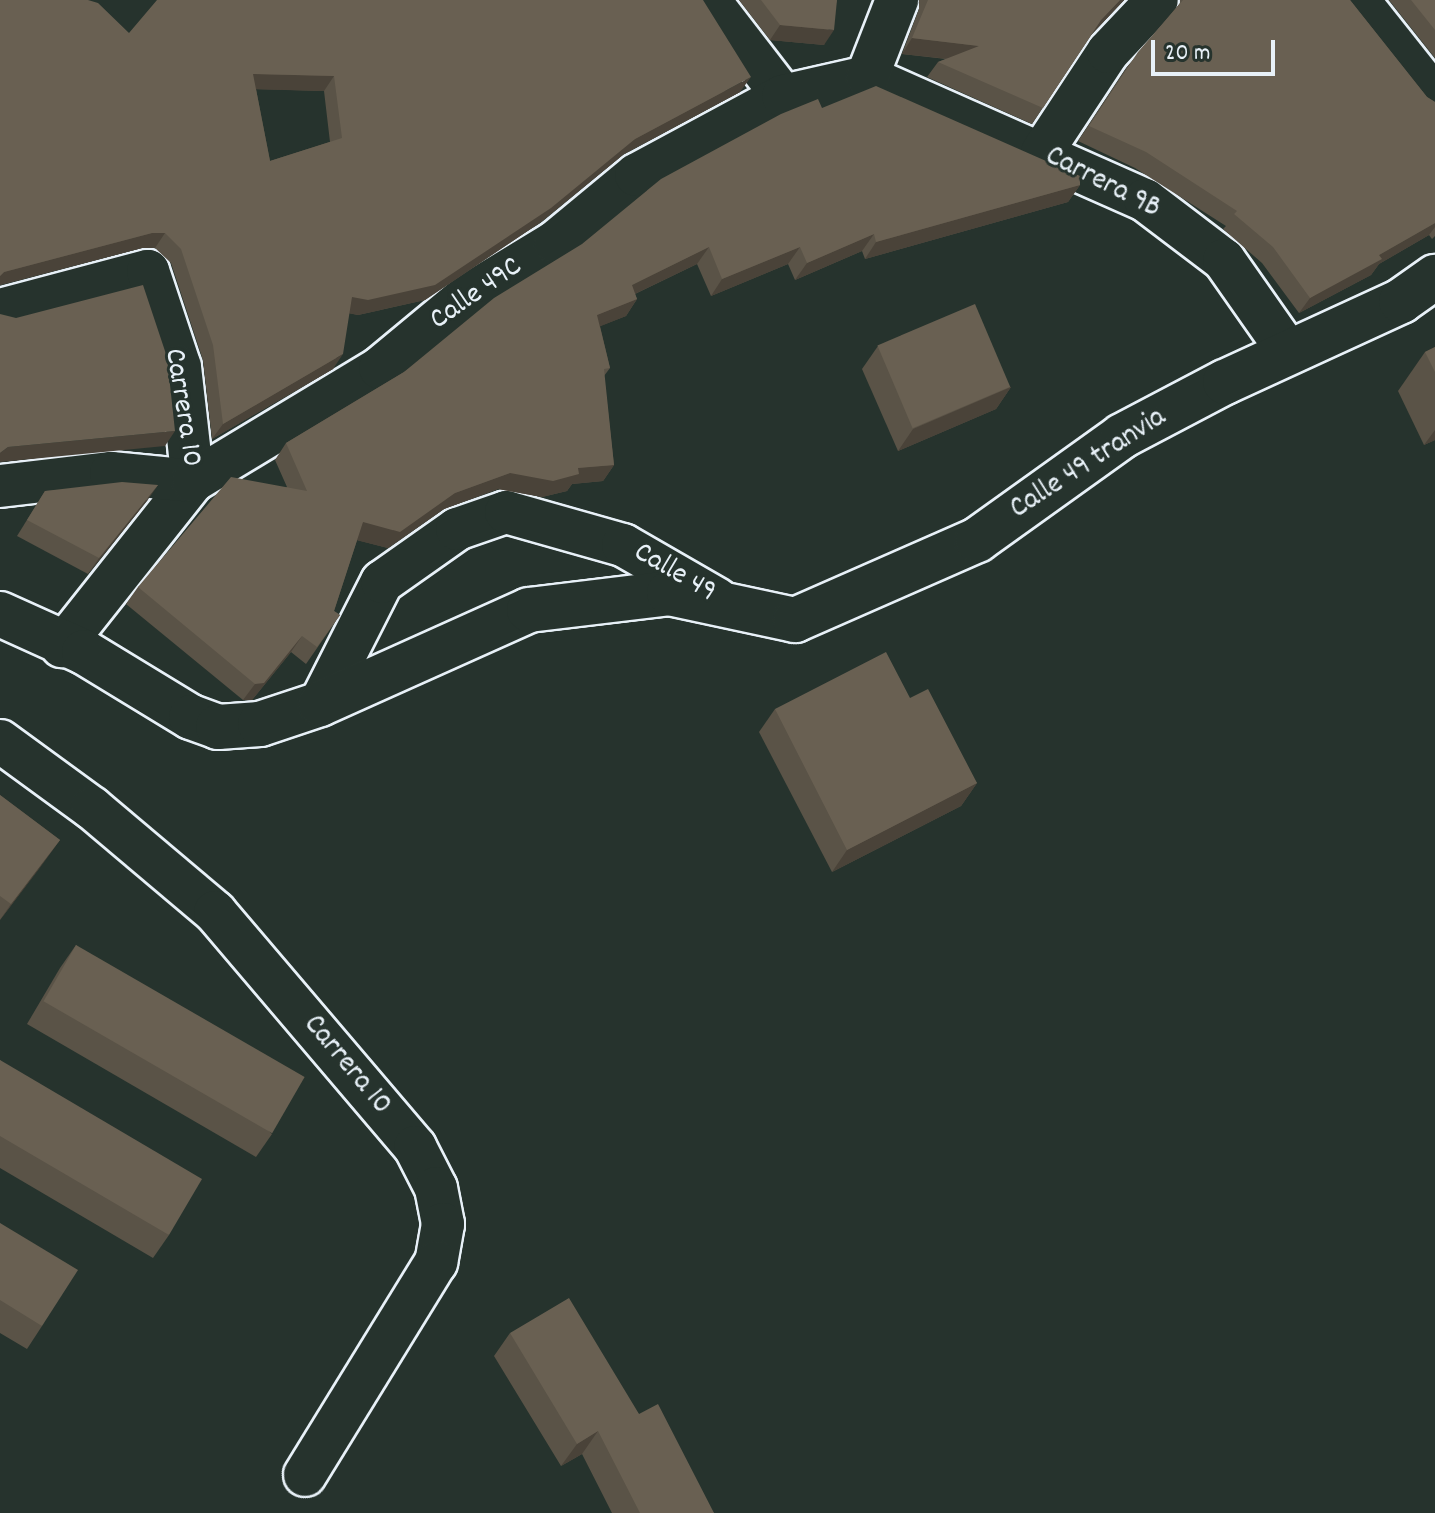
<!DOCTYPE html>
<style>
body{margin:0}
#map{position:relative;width:1435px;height:1513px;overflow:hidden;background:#26332d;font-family:Dekko,sans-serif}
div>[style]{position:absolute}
.roads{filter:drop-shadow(2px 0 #e8f1f8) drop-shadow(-2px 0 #e8f1f8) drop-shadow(0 2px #e8f1f8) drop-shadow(0 -2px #e8f1f8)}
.street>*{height:42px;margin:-21px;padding:0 21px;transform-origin:21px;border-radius:21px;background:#26332d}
.secondary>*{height:44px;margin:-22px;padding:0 22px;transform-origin:22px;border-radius:22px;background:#26332d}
.wall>*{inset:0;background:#5a5347}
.shaded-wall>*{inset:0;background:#4a4339}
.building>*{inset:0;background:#696052;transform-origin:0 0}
span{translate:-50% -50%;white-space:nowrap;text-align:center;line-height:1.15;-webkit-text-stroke:6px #26332d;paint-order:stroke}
.street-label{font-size:30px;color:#e8f1f8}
.scale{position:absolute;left:1151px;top:40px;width:124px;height:36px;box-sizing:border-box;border:4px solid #e8f1f8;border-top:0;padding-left:10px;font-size:24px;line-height:28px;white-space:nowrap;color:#e8f1f8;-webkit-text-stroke:6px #26332d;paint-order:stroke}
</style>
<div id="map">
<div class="roads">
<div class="street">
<div style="left:709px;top:0;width:121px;rotate:52.4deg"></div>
<div style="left:1358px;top:0;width:124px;rotate:51.6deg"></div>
<div style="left:867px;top:77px;width:304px;rotate:23.9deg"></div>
<div style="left:1145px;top:200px;width:99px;rotate:37.2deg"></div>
<div style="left:1224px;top:260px;width:113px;rotate:55deg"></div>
<div style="left:1042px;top:152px;width:120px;rotate:-56.6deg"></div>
<div style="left:1108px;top:52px;width:71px;rotate:-46.7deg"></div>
<div style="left:0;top:310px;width:153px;rotate:-14.8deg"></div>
<div style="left:148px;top:271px;width:101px;rotate:71.6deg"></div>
<div style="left:180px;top:367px;width:115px;rotate:83.5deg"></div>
<div style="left:193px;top:481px;width:211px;rotate:128.4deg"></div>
<div style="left:0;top:486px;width:112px;rotate:-6.7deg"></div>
<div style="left:111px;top:473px;width:82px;rotate:5.6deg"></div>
<div style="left:193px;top:481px;width:218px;rotate:-31.1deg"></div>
<div style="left:380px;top:368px;width:114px;rotate:-39.7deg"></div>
<div style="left:468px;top:295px;width:102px;rotate:-31.3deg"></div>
<div style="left:555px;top:242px;width:105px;rotate:-39.6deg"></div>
<div style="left:636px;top:175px;width:167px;rotate:-28.3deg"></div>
<div style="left:783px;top:96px;width:86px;rotate:-12.7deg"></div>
<div style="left:867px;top:77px;width:83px;rotate:-68.7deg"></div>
<div style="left:320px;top:704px;width:137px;rotate:-63.1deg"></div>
<div style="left:382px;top:582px;width:92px;rotate:-35.2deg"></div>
<div style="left:457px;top:529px;width:52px;rotate:-19.1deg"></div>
<div style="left:506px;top:512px;width:122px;rotate:15.8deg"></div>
<div style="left:623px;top:545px;width:108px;rotate:29.9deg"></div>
<div style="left:0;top:741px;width:114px;rotate:36.1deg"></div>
<div style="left:92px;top:808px;width:161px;rotate:40.2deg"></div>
<div style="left:215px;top:912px;width:309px;rotate:49.6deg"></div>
<div style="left:415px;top:1147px;width:46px;rotate:62.9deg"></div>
<div style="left:436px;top:1188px;width:37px;rotate:79deg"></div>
<div style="left:443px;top:1224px;width:39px;rotate:100deg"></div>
<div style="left:436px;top:1262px;width:250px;rotate:121.6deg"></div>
</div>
<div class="secondary">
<div style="left:0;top:614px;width:92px;rotate:24.3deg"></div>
<div style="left:84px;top:652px;width:125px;rotate:31.3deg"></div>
<div style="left:191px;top:717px;width:29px;rotate:20deg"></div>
<div style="left:218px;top:727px;width:42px;rotate:-4.1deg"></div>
<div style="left:260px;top:724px;width:63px;rotate:-18.4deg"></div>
<div style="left:320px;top:704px;width:229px;rotate:-24.2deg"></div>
<div style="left:529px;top:610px;width:141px;rotate:-6.9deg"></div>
<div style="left:669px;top:593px;width:129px;rotate:12.1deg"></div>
<div style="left:795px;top:620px;width:199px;rotate:-23.7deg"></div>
<div style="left:977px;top:540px;width:178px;rotate:-35.6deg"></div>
<div style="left:1122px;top:436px;width:116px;rotate:-27.7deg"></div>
<div style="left:1225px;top:382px;width:194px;rotate:-24.7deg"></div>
<div style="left:1401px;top:301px;width:42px;rotate:-35.2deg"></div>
</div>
</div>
<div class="wall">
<div style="clip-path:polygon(evenodd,0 0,129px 33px,740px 92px,624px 154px,541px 222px,425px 300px,358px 315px,349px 313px,333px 369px,212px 439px,203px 360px,171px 263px,155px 248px,142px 248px,0 285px,0 0,256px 89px,324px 91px,330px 142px,270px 161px,256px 89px)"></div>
<div style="clip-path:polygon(739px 0,837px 0,824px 45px,770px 40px)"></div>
<div style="clip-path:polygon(919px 0,1124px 0,1092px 34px,1032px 124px,927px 77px,938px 62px,946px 59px,902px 54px,919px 9px)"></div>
<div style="clip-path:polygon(1180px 0,1350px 0,1427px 97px,1435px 102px,1435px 236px,1432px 239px,1429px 235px,1379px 264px,1371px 275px,1299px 313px,1262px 263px,1223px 229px,1226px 226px,1135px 168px,1078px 141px,1127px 67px,1180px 3px)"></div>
<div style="clip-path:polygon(1389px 0,1435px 0,1435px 58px)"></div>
<div style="clip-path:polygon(822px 108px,1080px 185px,1068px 202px,865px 259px,862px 251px,795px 280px,788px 264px,711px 296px,697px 264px,635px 294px,637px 299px,626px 316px,600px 326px,610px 368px,604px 376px,614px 465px,603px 481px,572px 484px,567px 491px,542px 497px,498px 489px,444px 509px,388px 548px,357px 540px,334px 611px,340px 615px,306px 664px,291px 652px,252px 700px,243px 700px,126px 604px,138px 587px,287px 487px,275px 460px,286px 443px,404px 372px)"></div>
<div style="clip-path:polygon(878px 346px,1011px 387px,996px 409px,898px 451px,862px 369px)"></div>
<div style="clip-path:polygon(1435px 347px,1435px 440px,1424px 445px,1398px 391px,1425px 352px)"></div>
<div style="clip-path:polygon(158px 485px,88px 574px,17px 536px,45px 491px)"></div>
<div style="clip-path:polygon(910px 698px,977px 783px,961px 806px,832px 872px,759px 732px,775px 709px)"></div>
<div style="clip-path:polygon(0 795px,60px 840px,0 920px)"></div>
<div style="clip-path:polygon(76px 945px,272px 1134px,256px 1157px,27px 1024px,60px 968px)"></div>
<div style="clip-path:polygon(0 1060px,169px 1235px,153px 1258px,0 1168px)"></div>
<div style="clip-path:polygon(0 1223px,42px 1326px,27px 1349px,0 1333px)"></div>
<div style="clip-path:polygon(510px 1333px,639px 1414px,714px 1513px,612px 1513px,582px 1454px,561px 1466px,494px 1356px)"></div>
</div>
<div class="shaded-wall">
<div style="clip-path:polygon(1120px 0,1124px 0,1090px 36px,1101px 20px)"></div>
<div style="clip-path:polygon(780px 25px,834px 30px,824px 45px,770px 40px)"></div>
<div style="clip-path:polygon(912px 38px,979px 46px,968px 61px,902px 54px)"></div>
<div style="clip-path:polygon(253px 74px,334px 76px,324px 91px,243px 89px)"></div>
<div style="clip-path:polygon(751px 77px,740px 92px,624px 154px,541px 222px,425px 300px,358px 315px,341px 312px,352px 297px,635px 139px)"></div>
<div style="clip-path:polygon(1080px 185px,1068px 202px,865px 259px,876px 242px)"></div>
<div style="clip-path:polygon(1435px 223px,1435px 227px,1429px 235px,1379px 264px,1371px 275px,1299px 313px,1310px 298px,1379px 255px)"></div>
<div style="clip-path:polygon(152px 233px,165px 233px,155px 248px,142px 248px,0 285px,0 276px,4px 272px)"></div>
<div style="clip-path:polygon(874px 234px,862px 251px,795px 280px,807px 263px)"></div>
<div style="clip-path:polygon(709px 247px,697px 264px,620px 301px,632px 285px)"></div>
<div style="clip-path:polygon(800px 247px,788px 264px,711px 296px,722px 279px)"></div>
<div style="clip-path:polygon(637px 299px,626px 316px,586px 332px,597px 315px)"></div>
<div style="clip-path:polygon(343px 354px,333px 369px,212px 439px,223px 424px)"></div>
<div style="clip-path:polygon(1011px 387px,996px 409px,898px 451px,913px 429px)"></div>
<div style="clip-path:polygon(1435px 430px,1435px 440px,1424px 445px)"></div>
<div style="clip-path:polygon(175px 431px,165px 446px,0 462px,0 453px,8px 447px)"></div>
<div style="clip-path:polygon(614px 465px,603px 481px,572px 484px,567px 491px,542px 497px,498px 489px,444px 509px,388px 548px,352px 539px,363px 522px,455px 493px,510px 473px)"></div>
<div style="clip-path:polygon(158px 485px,147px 501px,88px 574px,99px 558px)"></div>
<div style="clip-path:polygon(302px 636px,291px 652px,252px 700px,243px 700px,255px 684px)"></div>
<div style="clip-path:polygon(977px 783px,961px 806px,832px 872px,847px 850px)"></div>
<div style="clip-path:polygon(60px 840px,39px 869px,0 920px,11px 904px)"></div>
<div style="clip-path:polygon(598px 1431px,582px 1454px,561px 1466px,577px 1444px)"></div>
</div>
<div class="building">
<div style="clip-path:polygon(evenodd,0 0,88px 0,98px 3px,129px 33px,157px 0,703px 0,751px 77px,635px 139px,551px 208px,435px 285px,368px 300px,352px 297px,343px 354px,223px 424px,213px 345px,181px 249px,165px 233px,152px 233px,4px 272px,0 276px,0 0,253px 74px,334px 76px,342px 138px,270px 161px,253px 74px)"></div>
<div style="clip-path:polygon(761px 0,837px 0,834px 30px,780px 25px)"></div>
<div style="clip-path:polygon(928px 0,1120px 0,1101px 20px,1043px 108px,938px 62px,979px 46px,912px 38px)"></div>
<div style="clip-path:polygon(1183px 0,1350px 0,1427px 97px,1435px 102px,1435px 223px,1379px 255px,1382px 259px,1310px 298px,1273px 247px,1234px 214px,1237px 211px,1146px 152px,1089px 126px,1138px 52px)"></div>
<div style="clip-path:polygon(1411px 0,1435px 0,1435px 30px)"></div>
<div style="clip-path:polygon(876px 86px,1080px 176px,1080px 185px,876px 242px,874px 234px,807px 263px,800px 247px,722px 279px,709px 247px,632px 285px,637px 299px,597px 315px,610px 368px,604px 369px,614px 465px,578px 468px,579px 474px,553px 481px,510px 473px,455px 493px,400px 532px,363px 522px,334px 611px,340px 615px,317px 647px,302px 636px,264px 683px,255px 684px,138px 587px,231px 477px,307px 491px,286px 443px,404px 372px,494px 298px,582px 244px,661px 179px,781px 114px,818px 99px,822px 108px)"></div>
<div style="clip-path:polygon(143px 285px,167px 357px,175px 431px,8px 447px,0 453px,0 314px,16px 318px)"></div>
<div style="left:975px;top:304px;width:90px;height:106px;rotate:67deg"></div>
<div style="clip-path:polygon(1435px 347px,1435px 372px,1425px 352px)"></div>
<div style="clip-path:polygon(122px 482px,158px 485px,99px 558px,27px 520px,45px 491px)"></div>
<div style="clip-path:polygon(886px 652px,910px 698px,928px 689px,977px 783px,847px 850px,775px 709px)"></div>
<div style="clip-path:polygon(0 795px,60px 840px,11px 904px,0 896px)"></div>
<div style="left:76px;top:945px;width:264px;height:65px;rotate:30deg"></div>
<div style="clip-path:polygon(0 1060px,202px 1179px,169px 1235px,0 1136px)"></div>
<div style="clip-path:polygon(0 1223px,78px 1270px,42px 1326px,0 1300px)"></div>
<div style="clip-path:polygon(569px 1298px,639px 1414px,658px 1404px,714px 1513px,640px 1513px,598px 1431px,577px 1444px,510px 1333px)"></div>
</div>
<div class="street-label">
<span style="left:1102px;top:184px;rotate:27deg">Carrera 9B</span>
<span style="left:477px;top:295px;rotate:-35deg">Calle 49C</span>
<span style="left:181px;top:408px;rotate:81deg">Carrera 10</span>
<span style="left:1089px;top:465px;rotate:-33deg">Calle 49 tranvia</span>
<span style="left:674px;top:574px;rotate:30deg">Calle 49</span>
<span style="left:346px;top:1066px;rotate:50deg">Carrera 10</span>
</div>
<div class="scale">20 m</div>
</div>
